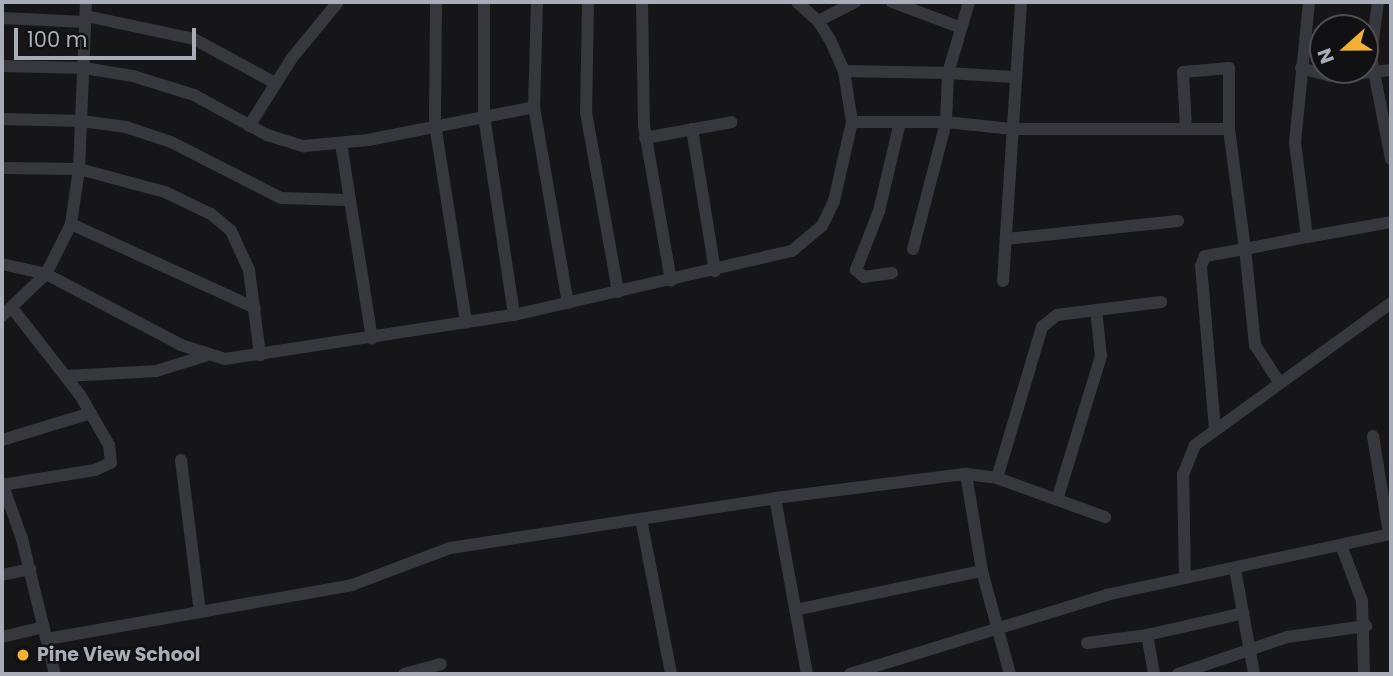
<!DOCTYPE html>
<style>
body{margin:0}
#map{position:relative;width:1393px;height:676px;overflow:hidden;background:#161618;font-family:Poppins,sans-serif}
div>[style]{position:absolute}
.minor>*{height:12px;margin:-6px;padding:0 6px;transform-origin:6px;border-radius:6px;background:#37383d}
.dots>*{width:19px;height:19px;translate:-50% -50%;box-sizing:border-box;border:4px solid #111113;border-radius:50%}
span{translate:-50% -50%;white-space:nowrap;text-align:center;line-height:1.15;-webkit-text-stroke:5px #111113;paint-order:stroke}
.poi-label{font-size:19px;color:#a8adb8;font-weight:700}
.left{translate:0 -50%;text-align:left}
.frame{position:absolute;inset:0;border:4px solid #a8adb8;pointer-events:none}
.north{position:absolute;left:1309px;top:14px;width:70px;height:70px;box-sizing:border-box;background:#111113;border:2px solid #4d4f55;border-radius:50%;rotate:249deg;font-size:19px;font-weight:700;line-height:28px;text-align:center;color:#a8adb8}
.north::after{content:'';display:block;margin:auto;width:24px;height:32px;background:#f2b134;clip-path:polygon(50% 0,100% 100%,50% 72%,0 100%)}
.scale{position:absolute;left:14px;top:28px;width:182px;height:32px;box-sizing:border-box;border:4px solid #a8adb8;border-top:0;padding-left:9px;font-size:21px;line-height:24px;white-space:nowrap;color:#a8adb8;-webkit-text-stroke:5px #111113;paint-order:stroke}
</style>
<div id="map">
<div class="minor">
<div style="left:436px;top:2px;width:122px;rotate:90.5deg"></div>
<div style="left:435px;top:124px;width:201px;rotate:81.1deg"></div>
<div style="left:484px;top:2px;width:114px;rotate:90deg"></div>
<div style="left:484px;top:116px;width:201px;rotate:81.4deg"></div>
<div style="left:537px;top:2px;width:105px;rotate:91.6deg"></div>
<div style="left:534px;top:107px;width:199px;rotate:80.2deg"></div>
<div style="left:588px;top:2px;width:110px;rotate:91deg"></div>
<div style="left:586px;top:112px;width:183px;rotate:79.9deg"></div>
<div style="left:642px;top:2px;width:124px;rotate:89.1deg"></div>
<div style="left:644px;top:126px;width:157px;rotate:80.1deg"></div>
<div style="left:892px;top:2px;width:72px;rotate:20.5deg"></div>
<div style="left:1309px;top:2px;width:141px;rotate:95.7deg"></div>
<div style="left:1295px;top:142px;width:96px;rotate:82.8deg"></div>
<div style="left:1307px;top:237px;width:85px;rotate:-10.1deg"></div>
<div style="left:1378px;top:2px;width:54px;rotate:97.4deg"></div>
<div style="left:1371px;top:56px;width:105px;rotate:79deg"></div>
<div style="left:86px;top:16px;width:110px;rotate:12deg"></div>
<div style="left:194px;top:39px;width:92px;rotate:28.5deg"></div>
<div style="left:2px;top:18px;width:83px;rotate:2.8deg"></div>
<div style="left:818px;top:21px;width:42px;rotate:-27.2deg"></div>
<div style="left:2px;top:66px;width:82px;rotate:1.4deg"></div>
<div style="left:84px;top:68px;width:50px;rotate:9.3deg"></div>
<div style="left:133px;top:76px;width:64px;rotate:17.3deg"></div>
<div style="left:194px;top:95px;width:83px;rotate:28.7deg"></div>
<div style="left:267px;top:135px;width:39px;rotate:17deg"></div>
<div style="left:304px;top:146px;width:64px;rotate:-5.4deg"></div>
<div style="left:368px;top:140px;width:169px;rotate:-11.2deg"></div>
<div style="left:1301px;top:68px;width:30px;rotate:15deg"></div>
<div style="left:1330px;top:76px;width:61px;rotate:-5.6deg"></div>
<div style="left:844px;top:71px;width:104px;rotate:1.1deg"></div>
<div style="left:948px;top:73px;width:74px;rotate:-73.5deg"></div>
<div style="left:2px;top:119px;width:80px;rotate:1.4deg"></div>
<div style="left:82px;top:121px;width:44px;rotate:7.8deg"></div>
<div style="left:126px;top:127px;width:47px;rotate:18.4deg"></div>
<div style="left:171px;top:142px;width:123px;rotate:27deg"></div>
<div style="left:281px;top:198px;width:68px;rotate:1.7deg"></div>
<div style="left:852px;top:122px;width:94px"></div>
<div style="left:946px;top:122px;width:65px;rotate:6.1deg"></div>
<div style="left:1011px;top:129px;width:218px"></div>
<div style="left:249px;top:126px;width:80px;rotate:-57.7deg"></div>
<div style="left:292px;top:58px;width:72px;rotate:-50.6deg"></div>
<div style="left:692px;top:129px;width:144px;rotate:80.8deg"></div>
<div style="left:1186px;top:129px;width:57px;rotate:-93deg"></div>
<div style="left:1183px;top:72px;width:46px;rotate:-5deg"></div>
<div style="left:1229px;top:68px;width:61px;rotate:90deg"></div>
<div style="left:1229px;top:129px;width:121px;rotate:82.4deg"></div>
<div style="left:1245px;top:249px;width:41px;rotate:170.1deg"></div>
<div style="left:1205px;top:256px;width:11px;rotate:112deg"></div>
<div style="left:1201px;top:266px;width:163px;rotate:85.1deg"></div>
<div style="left:645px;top:138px;width:88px;rotate:-10.4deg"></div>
<div style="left:341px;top:143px;width:198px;rotate:81deg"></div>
<div style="left:2px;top:168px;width:77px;rotate:0.7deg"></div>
<div style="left:79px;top:169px;width:89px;rotate:15deg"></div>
<div style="left:165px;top:192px;width:51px;rotate:25.6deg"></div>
<div style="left:211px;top:214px;width:26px;rotate:40deg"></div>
<div style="left:231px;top:231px;width:43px;rotate:65.2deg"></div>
<div style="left:249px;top:270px;width:86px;rotate:82.6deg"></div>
<div style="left:71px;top:224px;width:202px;rotate:24.5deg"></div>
<div style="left:1006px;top:239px;width:173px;rotate:-6deg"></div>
<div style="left:913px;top:249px;width:131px;rotate:-75.4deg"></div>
<div style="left:946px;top:122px;width:49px;rotate:-87.7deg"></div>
<div style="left:948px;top:73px;width:65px;rotate:3.5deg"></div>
<div style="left:2px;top:264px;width:45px;rotate:12.8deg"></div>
<div style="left:46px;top:274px;width:153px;rotate:27.7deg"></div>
<div style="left:181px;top:345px;width:46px;rotate:17.7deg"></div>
<div style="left:225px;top:359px;width:292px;rotate:-8.7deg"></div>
<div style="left:514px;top:315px;width:285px;rotate:-13deg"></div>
<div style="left:792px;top:251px;width:39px;rotate:-40deg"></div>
<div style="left:822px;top:226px;width:28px;rotate:-64deg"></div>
<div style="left:834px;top:201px;width:81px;rotate:-77.2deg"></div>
<div style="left:852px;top:122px;width:52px;rotate:-98.9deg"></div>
<div style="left:844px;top:71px;width:34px;rotate:-114deg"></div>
<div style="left:830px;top:40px;width:22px;rotate:-122deg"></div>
<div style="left:818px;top:21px;width:28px;rotate:-138deg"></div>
<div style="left:892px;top:273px;width:28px;rotate:172deg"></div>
<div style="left:864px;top:277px;width:11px;rotate:-139deg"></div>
<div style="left:856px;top:270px;width:63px;rotate:-68.7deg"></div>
<div style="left:879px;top:211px;width:91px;rotate:-76.7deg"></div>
<div style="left:1003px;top:281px;width:280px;rotate:-86.3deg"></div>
<div style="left:2px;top:316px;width:61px;rotate:-43.7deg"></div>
<div style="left:46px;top:274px;width:56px;rotate:-63.4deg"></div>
<div style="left:71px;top:224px;width:56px;rotate:-81.7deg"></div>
<div style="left:79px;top:169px;width:167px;rotate:-87.6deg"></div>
<div style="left:67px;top:376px;width:89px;rotate:-3.2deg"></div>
<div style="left:156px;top:371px;width:51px;rotate:-17deg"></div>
<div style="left:1279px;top:382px;width:44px;rotate:-123deg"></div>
<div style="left:1255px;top:345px;width:97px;rotate:-95.9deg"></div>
<div style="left:1245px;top:249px;width:63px;rotate:-11deg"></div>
<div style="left:1373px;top:436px;width:99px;rotate:80.7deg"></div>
<div style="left:2px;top:440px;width:93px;rotate:-16.9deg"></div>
<div style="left:181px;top:460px;width:153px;rotate:82.9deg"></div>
<div style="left:966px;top:474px;width:31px;rotate:7deg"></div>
<div style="left:997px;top:478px;width:115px;rotate:19.9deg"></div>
<div style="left:997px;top:478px;width:158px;rotate:-73.4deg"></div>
<div style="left:1042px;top:327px;width:19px;rotate:-39deg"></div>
<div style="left:1057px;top:315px;width:105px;rotate:-7.1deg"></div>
<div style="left:2px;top:483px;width:59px;rotate:70.3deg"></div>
<div style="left:22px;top:539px;width:139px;rotate:76.3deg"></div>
<div style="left:2px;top:485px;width:94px;rotate:-9.2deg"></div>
<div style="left:95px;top:470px;width:17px;rotate:-24deg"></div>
<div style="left:111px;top:463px;width:18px;rotate:-96deg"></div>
<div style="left:109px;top:445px;width:58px;rotate:-120.1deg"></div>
<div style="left:80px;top:395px;width:110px;rotate:-128deg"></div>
<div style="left:775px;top:498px;width:179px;rotate:79.7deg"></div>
<div style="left:1057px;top:500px;width:151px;rotate:-73deg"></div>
<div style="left:1101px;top:356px;width:46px;rotate:-96.2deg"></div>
<div style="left:641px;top:519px;width:158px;rotate:79deg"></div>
<div style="left:1341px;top:545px;width:60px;rotate:69.4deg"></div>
<div style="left:1362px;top:601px;width:73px;rotate:88.4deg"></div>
<div style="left:1235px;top:569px;width:107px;rotate:79.7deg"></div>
<div style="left:2px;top:575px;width:29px;rotate:-12deg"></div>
<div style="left:1185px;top:578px;width:103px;rotate:-91.1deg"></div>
<div style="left:1183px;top:475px;width:32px;rotate:-68deg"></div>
<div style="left:1195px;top:445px;width:242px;rotate:-35.9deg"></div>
<div style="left:795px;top:610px;width:191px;rotate:-11.8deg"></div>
<div style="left:2px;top:637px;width:43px;rotate:-13.4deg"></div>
<div style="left:47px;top:639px;width:310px;rotate:-10deg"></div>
<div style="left:352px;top:585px;width:105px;rotate:-20.7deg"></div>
<div style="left:450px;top:548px;width:329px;rotate:-8.7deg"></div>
<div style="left:775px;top:498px;width:193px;rotate:-7.2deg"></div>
<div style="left:966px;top:474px;width:98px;rotate:80.6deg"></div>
<div style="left:982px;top:571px;width:107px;rotate:74.8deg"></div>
<div style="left:1087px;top:643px;width:61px;rotate:-7.6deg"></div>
<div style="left:404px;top:674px;width:38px;rotate:-15deg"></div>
<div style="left:850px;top:674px;width:268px;rotate:-17.1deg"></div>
<div style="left:1106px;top:595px;width:291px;rotate:-12.1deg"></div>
<div style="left:1154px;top:674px;width:40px;rotate:-100deg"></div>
<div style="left:1147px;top:635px;width:99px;rotate:-12.8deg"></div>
<div style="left:1178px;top:674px;width:115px;rotate:-18.7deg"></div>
<div style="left:1287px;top:637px;width:80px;rotate:-7.9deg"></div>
</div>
<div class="dots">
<div style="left:23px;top:655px;background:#f2b134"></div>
</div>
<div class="poi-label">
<span class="left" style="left:37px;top:655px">Pine View School</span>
</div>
<div class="frame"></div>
<div class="north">N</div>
<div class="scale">100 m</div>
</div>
